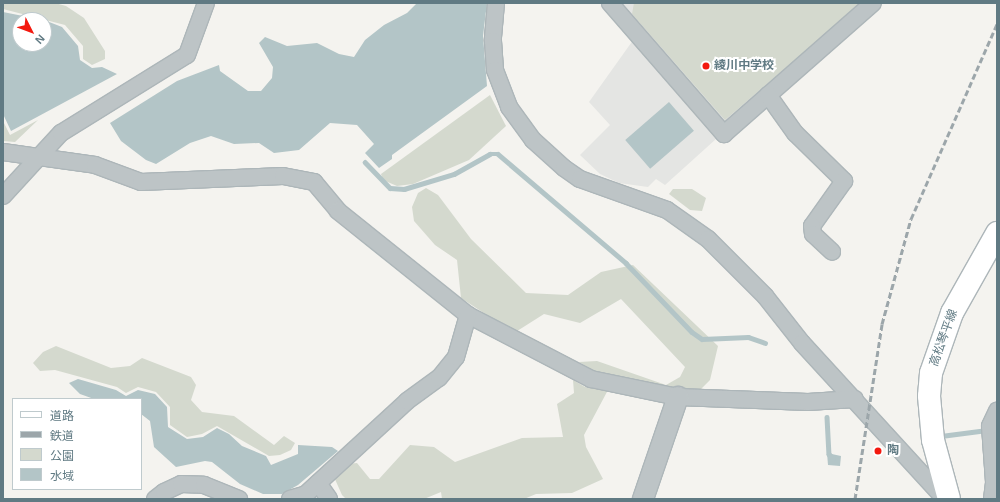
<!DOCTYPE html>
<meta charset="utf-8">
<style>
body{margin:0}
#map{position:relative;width:1000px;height:502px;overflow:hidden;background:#f4f3ef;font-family:Helvetica,"Noto Sans JP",sans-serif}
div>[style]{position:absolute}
.built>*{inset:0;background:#e4e5e3}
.green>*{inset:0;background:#d4d9ce}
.water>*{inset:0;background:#b3c5c7;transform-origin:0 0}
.stream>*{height:4.5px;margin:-2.25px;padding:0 2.25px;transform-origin:2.25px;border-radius:2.25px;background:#b3c5c7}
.roads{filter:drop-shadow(1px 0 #adb6b9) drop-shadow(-1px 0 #adb6b9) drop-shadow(0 1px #adb6b9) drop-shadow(0 -1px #adb6b9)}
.minor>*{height:16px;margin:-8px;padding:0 8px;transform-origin:8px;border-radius:8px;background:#bdc4c6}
.tertiary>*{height:20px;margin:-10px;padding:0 10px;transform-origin:10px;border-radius:10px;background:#bdc4c6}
.secondary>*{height:22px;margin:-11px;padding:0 11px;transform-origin:11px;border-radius:11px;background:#fff}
.rail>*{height:3px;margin-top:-1.5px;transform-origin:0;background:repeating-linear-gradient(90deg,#9ca6aa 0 6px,transparent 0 9px)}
.dots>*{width:11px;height:11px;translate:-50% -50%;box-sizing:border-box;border:2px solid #fff;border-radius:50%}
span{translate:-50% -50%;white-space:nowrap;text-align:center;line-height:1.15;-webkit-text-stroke:4px #fff;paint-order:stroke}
.poi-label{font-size:12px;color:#607a83;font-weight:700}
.left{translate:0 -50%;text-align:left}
.street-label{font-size:12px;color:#607a83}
.frame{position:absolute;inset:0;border:4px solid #607a83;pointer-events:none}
.legend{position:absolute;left:12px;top:398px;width:130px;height:92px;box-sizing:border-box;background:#fff;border:1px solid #bfcacd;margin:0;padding:5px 7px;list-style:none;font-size:12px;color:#607a83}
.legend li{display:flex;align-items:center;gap:8px;height:20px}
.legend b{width:20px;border:1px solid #bfcacd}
.north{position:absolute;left:12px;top:12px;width:40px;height:40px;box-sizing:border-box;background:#fff;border:1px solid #bfcacd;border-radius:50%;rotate:132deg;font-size:11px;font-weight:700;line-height:16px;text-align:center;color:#607a83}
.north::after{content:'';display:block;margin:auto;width:14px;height:18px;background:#f3190f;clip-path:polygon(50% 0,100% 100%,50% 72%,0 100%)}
</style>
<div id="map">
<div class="built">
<div style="clip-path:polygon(617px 3px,867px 3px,665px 185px,656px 179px,648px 187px,619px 183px,600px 174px,580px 155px,610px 125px,589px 102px,641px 29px)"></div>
</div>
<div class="green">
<div style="clip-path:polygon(3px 3px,55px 3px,66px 6px,84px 18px,105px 51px,105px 59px,92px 65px,83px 59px,83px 46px,65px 25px,3px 9px)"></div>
<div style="clip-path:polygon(634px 3px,861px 3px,725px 120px,632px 14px)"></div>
<div style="clip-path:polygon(490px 95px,506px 126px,469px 160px,413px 184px,397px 186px,383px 180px,381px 174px)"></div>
<div style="clip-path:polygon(38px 120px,15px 142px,3px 141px,3px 121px,10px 135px)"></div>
<div style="clip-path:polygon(426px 188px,438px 195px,471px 239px,526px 293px,568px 295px,601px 272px,633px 265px,718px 346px,710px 380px,698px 392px,668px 389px,601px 375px,579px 362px,597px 361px,666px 385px,680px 377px,685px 367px,621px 299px,580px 323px,544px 314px,514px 333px,461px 298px,457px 260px,435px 245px,414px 221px,412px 207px,418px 193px)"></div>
<div style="clip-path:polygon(673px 189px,692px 189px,706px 198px,702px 211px,690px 210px,669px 194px)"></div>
<div style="clip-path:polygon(56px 346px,111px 368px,130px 366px,142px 358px,191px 377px,196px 385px,191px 400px,202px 412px,234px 416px,274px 445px,284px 436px,295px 443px,291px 450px,280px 455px,269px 456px,217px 426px,202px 434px,187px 437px,170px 425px,170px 407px,156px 392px,138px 387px,126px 393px,117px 387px,55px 370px,40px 371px,33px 363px,43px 352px)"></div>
<div style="clip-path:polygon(573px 380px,585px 387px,608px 390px,584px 435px,586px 447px,603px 479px,572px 493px,536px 494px,524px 499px,442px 499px,441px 492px,424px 499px,346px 499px,342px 495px,334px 477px,347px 464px,357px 463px,370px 479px,379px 479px,410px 445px,434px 447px,455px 462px,522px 438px,563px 437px,557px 404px,574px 393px)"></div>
</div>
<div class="water">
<div style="clip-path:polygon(417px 3px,487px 3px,483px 36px,487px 86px,392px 155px,392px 159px,379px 168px,365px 153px,374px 144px,357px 125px,330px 123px,299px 150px,274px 153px,259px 143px,234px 144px,211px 136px,190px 143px,156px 164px,146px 160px,121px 141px,110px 123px,177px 81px,219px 65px,220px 71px,248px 91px,261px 91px,272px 78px,273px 67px,259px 43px,265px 37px,287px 46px,317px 43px,339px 54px,354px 57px,365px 40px,384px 25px,407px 13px)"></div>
<div style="clip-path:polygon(3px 12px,43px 20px,20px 20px,20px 44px,44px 44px,44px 20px,62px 27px,78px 46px,80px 60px,92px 68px,102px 67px,117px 74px,11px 131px,3px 114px)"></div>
<div style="left:669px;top:102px;width:38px;height:58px;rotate:49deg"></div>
<div style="clip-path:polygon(78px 379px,116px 390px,126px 396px,138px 390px,155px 394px,167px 407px,168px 427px,187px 439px,203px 437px,217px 428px,229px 434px,242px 446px,266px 456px,271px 465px,298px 454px,298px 445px,332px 447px,338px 451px,298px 485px,282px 494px,263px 494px,240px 484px,212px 462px,205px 461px,176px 467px,154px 447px,150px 421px,141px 414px,141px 399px,94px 399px,80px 394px,69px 383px)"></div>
<div style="clip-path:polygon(827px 453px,841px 456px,840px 466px,828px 465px)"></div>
</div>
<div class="stream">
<div style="left:365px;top:162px;width:36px;rotate:46deg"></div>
<div style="left:390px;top:188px;width:14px;rotate:4deg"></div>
<div style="left:404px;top:189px;width:52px;rotate:-16.7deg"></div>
<div style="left:454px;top:174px;width:41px;rotate:-29.1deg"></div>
<div style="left:490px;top:154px;width:8px"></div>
<div style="left:498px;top:154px;width:168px;rotate:40.4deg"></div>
<div style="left:626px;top:263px;width:95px;rotate:46.3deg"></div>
<div style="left:692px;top:332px;width:12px;rotate:35deg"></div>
<div style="left:702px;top:339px;width:46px;rotate:-2.5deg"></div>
<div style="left:748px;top:337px;width:18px;rotate:19deg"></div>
<div style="left:827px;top:417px;width:37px;rotate:87deg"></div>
<div style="left:829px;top:454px;width:6px;rotate:45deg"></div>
<div style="left:941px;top:436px;width:46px;rotate:-7.4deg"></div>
</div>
<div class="roads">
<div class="minor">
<div style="left:496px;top:3px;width:38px;rotate:95deg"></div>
<div style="left:493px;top:41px;width:29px;rotate:86deg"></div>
<div style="left:495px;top:70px;width:40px;rotate:69deg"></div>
<div style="left:509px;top:107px;width:41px;rotate:54deg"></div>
<div style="left:533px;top:140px;width:42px;rotate:42.1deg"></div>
<div style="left:564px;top:168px;width:19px;rotate:35deg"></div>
<div style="left:580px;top:179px;width:92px;rotate:19.6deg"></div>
<div style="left:667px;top:210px;width:50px;rotate:35.3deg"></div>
<div style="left:708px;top:239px;width:81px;rotate:45deg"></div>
<div style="left:765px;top:296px;width:60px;rotate:51.8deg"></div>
<div style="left:802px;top:343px;width:212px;rotate:47.5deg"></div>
<div style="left:610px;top:3px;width:174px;rotate:49deg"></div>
<div style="left:724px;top:134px;width:198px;rotate:-41.3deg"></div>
<div style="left:768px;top:95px;width:47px;rotate:54.6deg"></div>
<div style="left:795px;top:133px;width:69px;rotate:44.4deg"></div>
<div style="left:844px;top:181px;width:55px;rotate:125.4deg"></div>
<div style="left:812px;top:226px;width:8px;rotate:83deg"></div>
<div style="left:813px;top:234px;width:26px;rotate:43deg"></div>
<div style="left:3px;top:152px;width:93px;rotate:8deg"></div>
<div style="left:95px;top:165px;width:49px;rotate:20.3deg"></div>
<div style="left:141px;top:182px;width:142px;rotate:-2.4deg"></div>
<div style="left:283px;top:176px;width:32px;rotate:11deg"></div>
<div style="left:314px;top:182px;width:38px;rotate:50deg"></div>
<div style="left:338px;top:211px;width:166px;rotate:38.7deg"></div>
<div style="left:468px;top:315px;width:139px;rotate:27.5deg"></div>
<div style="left:591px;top:379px;width:89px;rotate:11.7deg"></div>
<div style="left:678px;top:397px;width:130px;rotate:2.2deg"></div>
<div style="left:808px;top:402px;width:47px;rotate:-3.7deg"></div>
<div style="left:3px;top:196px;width:86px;rotate:-47.4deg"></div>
<div style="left:61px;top:133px;width:148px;rotate:-31.8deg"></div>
<div style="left:187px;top:55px;width:55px;rotate:-69.9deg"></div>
<div style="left:318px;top:483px;width:19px;rotate:55deg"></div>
<div style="left:155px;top:499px;width:11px;rotate:-38deg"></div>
<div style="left:164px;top:492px;width:19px;rotate:-25deg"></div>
<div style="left:181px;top:484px;width:23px;rotate:2deg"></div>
<div style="left:204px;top:485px;width:38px;rotate:22deg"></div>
<div style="left:290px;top:499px;width:17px;rotate:-17deg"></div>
<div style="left:306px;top:494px;width:137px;rotate:-42.6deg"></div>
<div style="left:407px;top:401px;width:39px;rotate:-36deg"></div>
<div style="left:439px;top:378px;width:27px;rotate:-51deg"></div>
<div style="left:456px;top:357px;width:44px;rotate:-74.1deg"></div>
<div style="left:992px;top:499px;width:17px;rotate:-83deg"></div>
<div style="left:994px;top:482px;width:56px;rotate:-94.1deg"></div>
<div style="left:990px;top:426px;width:17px;rotate:-65deg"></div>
</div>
<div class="tertiary">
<div style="left:643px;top:499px;width:108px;rotate:-71.1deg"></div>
</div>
<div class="secondary">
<div style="left:949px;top:499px;width:61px;rotate:-105.2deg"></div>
<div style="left:933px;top:440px;width:44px;rotate:-95.2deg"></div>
<div style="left:929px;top:396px;width:23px;rotate:-85deg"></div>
<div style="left:931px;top:373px;width:64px;rotate:-70.7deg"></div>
<div style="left:952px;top:313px;width:92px;rotate:-60.6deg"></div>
</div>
</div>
<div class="rail">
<div style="left:855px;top:499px;width:177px;rotate:-81.2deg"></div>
<div style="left:882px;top:324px;width:109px;rotate:-74.6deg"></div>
<div style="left:911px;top:219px;width:213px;rotate:-66.2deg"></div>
</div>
<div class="dots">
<div style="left:706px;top:66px;background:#f3190f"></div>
<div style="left:878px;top:451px;background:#f3190f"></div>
</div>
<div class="poi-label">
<span class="left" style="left:714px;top:66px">綾川中学校</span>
<span class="left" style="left:887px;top:451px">陶</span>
</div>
<div class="street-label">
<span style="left:944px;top:338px;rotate:-70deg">高松琴平線</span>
</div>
<div class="frame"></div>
<ul class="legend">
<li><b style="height:5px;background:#fff"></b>道路</li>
<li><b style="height:5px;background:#9ca6aa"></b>鉄道</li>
<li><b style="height:11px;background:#d4d9ce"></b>公園</li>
<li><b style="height:11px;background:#b3c5c7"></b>水域</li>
</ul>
<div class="north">N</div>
</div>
